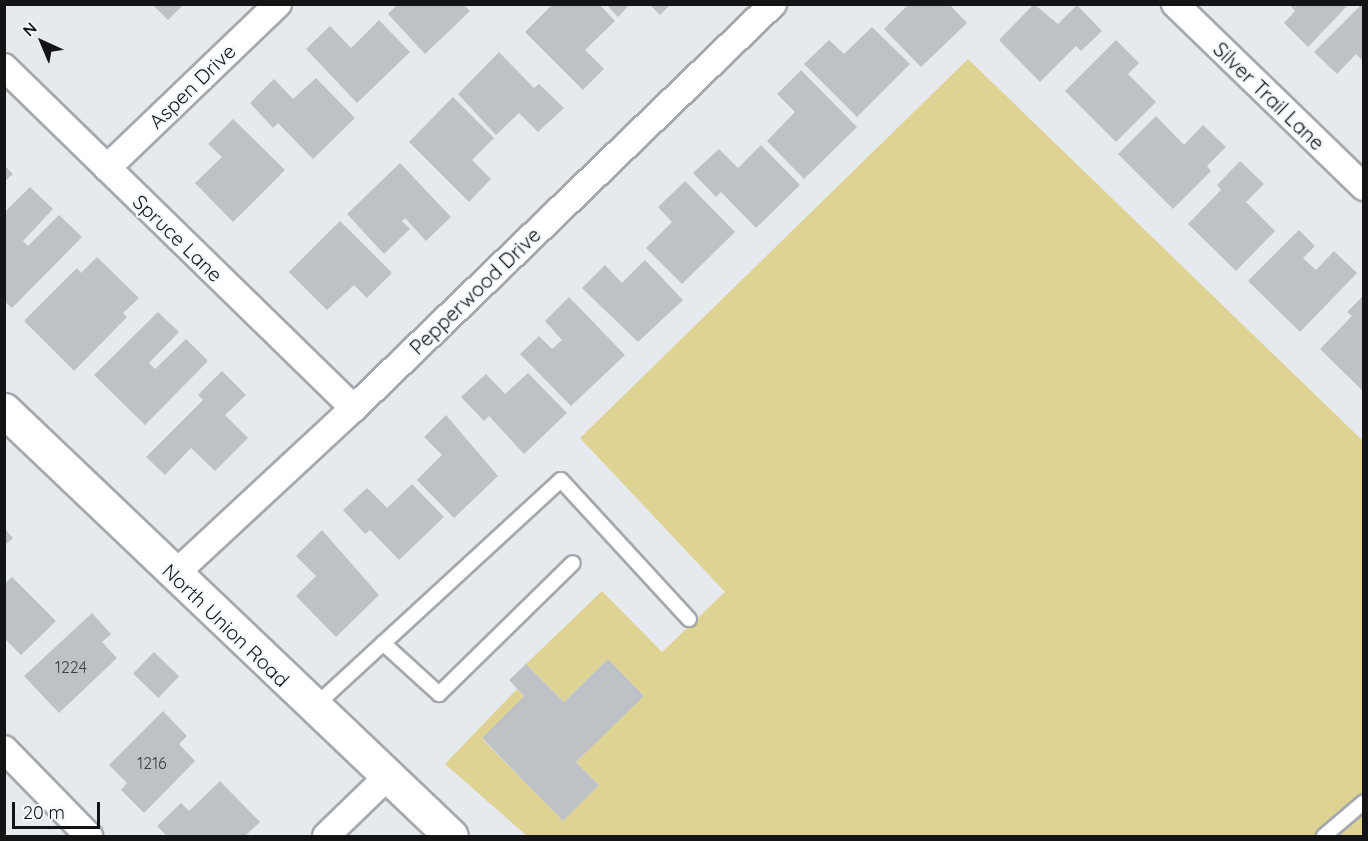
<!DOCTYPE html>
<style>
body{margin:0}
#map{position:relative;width:1368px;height:841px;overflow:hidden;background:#e6eaee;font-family:Quicksand,sans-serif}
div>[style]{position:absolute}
.green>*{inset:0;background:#dfd393}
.building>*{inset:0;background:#bec2c6;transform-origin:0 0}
.roads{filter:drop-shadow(2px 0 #a5a9ad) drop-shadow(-2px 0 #a5a9ad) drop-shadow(0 2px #a5a9ad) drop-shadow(0 -2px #a5a9ad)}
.service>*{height:14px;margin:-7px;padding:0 7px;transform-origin:7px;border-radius:7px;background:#fff}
.minor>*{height:26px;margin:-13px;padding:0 13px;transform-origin:13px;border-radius:13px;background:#fff}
.tertiary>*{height:33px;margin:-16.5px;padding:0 16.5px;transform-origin:16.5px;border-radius:16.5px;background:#fff}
span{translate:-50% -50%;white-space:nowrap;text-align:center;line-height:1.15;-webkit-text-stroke:4.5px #f3f8fc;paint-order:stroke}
.number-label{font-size:16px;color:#3e4042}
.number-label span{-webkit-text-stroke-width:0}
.street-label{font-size:20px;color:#131416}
.frame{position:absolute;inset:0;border:6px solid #131416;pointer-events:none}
.north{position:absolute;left:12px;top:12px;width:60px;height:60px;-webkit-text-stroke:4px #f3f8fc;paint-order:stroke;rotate:316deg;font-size:16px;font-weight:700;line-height:24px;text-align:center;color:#131416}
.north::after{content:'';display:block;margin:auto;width:21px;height:27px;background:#131416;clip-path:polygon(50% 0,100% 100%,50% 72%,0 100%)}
.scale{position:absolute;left:12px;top:802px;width:88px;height:27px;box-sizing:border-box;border:3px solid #131416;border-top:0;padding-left:8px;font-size:18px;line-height:21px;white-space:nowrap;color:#131416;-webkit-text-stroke:4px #f3f8fc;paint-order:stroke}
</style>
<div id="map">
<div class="green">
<div style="clip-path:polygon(968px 59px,1363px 441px,1363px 836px,527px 836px,445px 764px,517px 689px,524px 696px,482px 739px,563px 820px,599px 785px,576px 762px,643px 695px,608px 659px,564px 702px,526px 664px,602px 591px,662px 652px,725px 592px,580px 438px)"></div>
</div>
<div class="building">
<div style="clip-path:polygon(152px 4px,184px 4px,168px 20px)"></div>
<div style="clip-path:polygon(398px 4px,463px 4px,470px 11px,425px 54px,388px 14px)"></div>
<div style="clip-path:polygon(553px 4px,599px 4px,615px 21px,585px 50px,604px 69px,583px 90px,525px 32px)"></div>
<div style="clip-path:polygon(606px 4px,630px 4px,618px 17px)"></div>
<div style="clip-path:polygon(649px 4px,671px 4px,660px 15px)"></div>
<div style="clip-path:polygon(909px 4px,949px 4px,967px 23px,921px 67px,884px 29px)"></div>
<div style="clip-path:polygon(1034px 4px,1058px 24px,1077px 5px,1102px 31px,1081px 51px,1076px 46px,1040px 82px,999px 40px)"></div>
<div style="clip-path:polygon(1289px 4px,1349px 4px,1308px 47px,1284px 23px,1295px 11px)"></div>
<div style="clip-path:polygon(1362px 4px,1364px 62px,1356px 54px,1337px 74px,1314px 52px)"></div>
<div style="clip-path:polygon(379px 20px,410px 52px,357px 103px,306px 49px,330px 26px,351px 48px)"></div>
<div style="clip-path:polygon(872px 27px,910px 64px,857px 117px,804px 64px,829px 40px,844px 54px)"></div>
<div style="clip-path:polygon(1116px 40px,1139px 63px,1128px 74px,1156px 102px,1116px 142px,1065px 91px)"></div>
<div style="clip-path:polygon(499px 52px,534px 88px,539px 84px,564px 108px,538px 132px,519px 113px,496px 135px,458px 94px)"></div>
<div style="clip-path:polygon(801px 70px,857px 127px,804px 179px,767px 141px,795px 112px,777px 94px)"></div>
<div style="clip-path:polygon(316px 78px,355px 118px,313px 159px,278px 123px,273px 128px,250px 103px,274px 79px,293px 99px)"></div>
<div style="clip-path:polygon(453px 97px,494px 138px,472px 160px,491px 179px,469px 202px,409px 142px)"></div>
<div style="clip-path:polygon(1156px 116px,1184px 145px,1203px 125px,1226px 147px,1207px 166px,1211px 171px,1173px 209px,1118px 154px)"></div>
<div style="clip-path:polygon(233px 119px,285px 170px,233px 222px,195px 183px,222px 157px,208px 144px)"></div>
<div style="clip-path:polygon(761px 145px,800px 185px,756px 228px,721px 192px,716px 197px,693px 173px,719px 149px,738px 168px)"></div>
<div style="clip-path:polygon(1240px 161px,1264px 184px,1246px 202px,1275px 231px,1236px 271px,1188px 224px,1221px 190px,1217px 185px)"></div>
<div style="clip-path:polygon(400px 163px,451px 217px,426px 241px,405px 218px,402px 221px,410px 229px,384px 254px,347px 214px)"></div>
<div style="clip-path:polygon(4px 165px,13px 174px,4px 182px)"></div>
<div style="clip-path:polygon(685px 181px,735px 232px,682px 284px,646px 248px,672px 222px,658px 207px)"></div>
<div style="clip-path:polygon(30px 187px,53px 209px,23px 241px,28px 246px,59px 215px,82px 237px,12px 308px,4px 301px,4px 213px)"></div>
<div style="clip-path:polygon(340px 221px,392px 273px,367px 298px,354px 285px,327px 310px,289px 272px)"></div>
<div style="clip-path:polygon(1299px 230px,1315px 246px,1303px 258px,1316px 270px,1334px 251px,1357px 273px,1300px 332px,1248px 281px)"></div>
<div style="clip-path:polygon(97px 257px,139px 298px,123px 313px,127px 317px,74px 371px,24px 321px,77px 268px,81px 273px)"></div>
<div style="clip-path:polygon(645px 260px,683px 300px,638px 342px,582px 288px,605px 265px,622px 283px)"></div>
<div style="clip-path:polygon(1364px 295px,1364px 392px,1320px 349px,1352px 316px,1347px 312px)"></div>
<div style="clip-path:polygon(569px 297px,625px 355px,571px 406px,520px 354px,539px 336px,552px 349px,562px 340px,545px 321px)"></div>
<div style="clip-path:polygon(158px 312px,179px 332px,149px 363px,155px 369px,186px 339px,208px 361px,145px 425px,94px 375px)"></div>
<div style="clip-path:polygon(222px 371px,246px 395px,225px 415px,248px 438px,215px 471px,191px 448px,165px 475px,146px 457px,203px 400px,198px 395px)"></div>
<div style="clip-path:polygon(528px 373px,567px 413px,524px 454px,489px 416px,484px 421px,461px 397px,486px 374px,505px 394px)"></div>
<div style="clip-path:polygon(446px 415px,498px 476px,454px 518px,417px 480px,442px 455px,424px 437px)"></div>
<div style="clip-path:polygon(412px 484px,444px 517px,399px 560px,370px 530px,365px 534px,343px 510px,367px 488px,387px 508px)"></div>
<div style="clip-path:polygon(4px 528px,13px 538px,4px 546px)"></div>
<div style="clip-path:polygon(322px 530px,379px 595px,336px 637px,296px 596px,316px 576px,296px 556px)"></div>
<div style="clip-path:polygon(12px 577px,56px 621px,21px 655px,4px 638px,4px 584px)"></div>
<div style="clip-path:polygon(92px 613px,111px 634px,102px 642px,117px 658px,59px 713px,24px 676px)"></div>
<div style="left:154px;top:652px;width:35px;height:30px;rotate:44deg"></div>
<div style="clip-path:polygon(608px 659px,644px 696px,576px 762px,599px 785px,563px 821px,482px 738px,524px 696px,509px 680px,526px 664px,564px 702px)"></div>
<div style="clip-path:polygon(163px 711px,187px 736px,179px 744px,195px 761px,144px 813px,121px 790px,127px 783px,109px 765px)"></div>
<div style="clip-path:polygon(220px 781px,260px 822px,245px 836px,167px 836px,157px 826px,181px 803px,189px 811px)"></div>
</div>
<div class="roads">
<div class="service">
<div style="left:383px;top:643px;width:76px;rotate:42.3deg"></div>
<div style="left:439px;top:694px;width:187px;rotate:-44.4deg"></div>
<div style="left:315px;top:706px;width:334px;rotate:-42.6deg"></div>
<div style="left:561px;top:480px;width:189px;rotate:47.4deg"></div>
<div style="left:1324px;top:836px;width:52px;rotate:-40.4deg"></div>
</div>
<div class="minor">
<div style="left:1175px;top:4px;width:263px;rotate:44.1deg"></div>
<div style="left:4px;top:67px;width:489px;rotate:44.3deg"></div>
<div style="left:107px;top:168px;width:237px;rotate:-43.8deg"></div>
<div style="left:174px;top:575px;width:246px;rotate:-42.9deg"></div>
<div style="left:354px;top:408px;width:582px;rotate:-43.96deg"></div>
<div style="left:4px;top:749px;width:122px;rotate:45.7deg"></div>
<div style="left:326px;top:836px;width:85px;rotate:-44deg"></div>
</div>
<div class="tertiary">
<div style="left:4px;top:410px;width:617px;rotate:43.62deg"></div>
</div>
</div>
<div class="number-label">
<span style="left:71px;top:667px">1224</span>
<span style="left:152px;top:763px">1216</span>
</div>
<div class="street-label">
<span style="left:192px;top:86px;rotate:-44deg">Aspen Drive</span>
<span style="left:1269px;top:96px;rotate:44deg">Silver Trail Lane</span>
<span style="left:178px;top:238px;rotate:44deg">Spruce Lane</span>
<span style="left:475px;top:291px;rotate:-44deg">Pepperwood Drive</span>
<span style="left:226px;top:625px;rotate:44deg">North Union Road</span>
</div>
<div class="frame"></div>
<div class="north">N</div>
<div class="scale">20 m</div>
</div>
